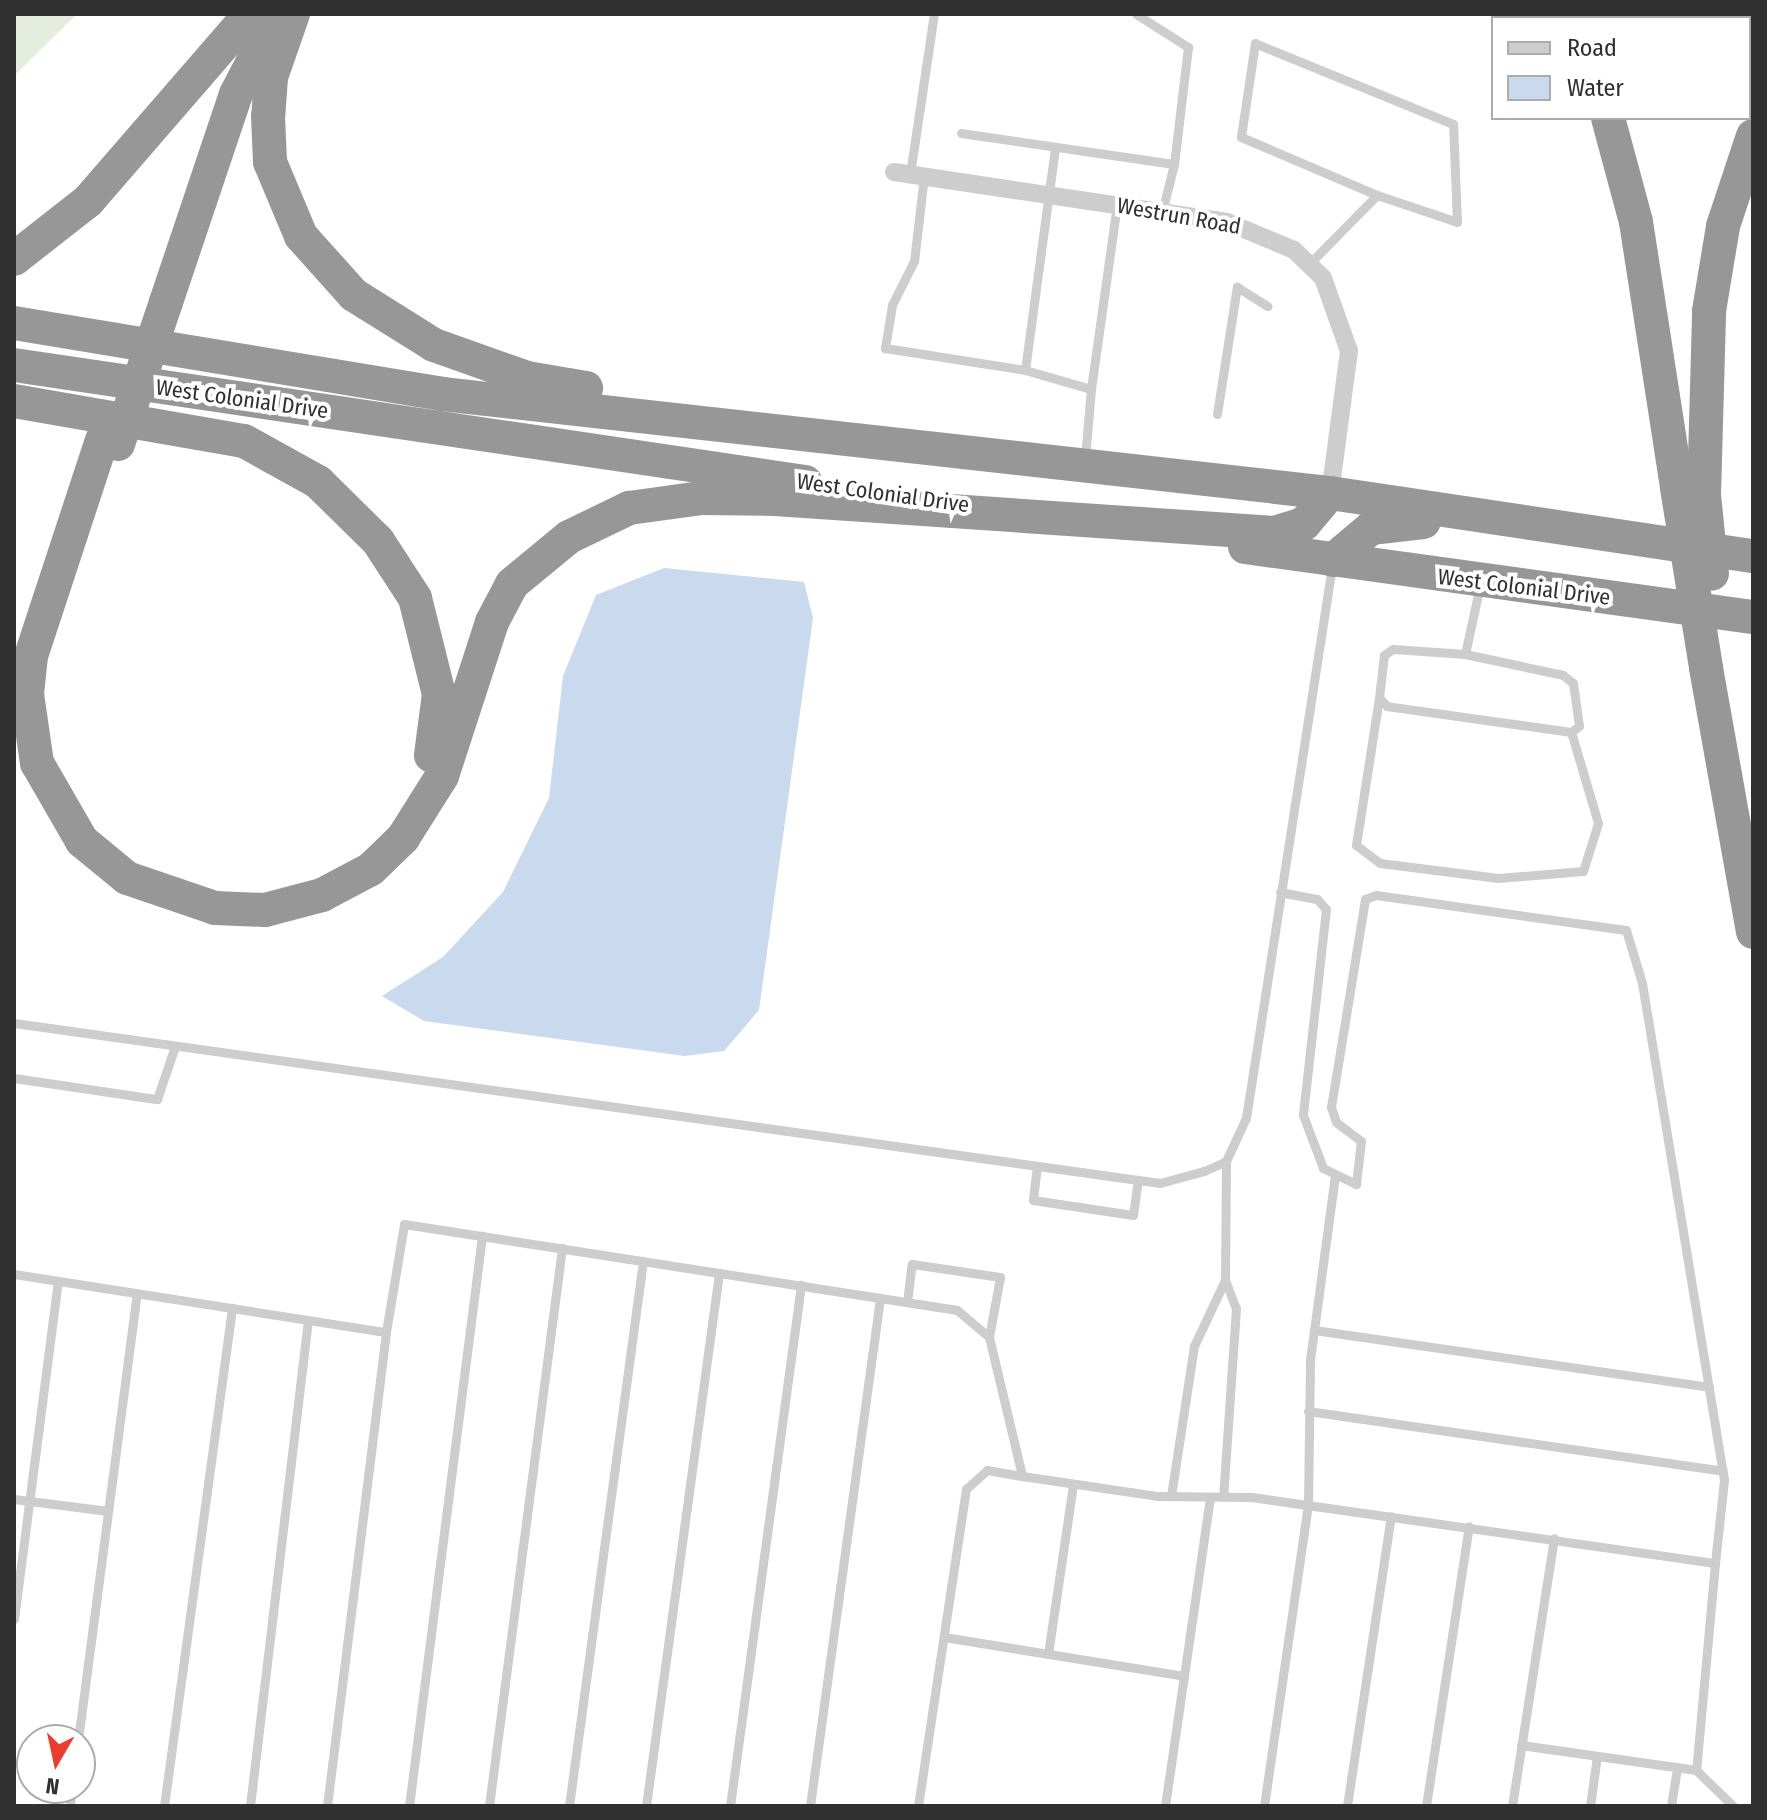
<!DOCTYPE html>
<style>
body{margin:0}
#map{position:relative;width:1767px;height:1820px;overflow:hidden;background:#fff;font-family:"Fira Sans Condensed",sans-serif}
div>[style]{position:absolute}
.green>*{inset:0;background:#e4edde}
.water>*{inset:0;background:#c9daee}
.lane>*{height:9px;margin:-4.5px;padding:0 4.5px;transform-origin:4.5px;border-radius:4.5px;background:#cdcdcd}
.street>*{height:18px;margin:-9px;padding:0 9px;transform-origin:9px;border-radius:9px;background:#cdcdcd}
.highway>*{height:34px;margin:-17px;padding:0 17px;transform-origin:17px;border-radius:17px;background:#979797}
.highway-bridge>*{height:34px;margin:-17px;padding:0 17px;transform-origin:17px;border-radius:17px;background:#979797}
span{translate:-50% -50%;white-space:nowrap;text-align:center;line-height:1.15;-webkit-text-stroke:8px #fff;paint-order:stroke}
.street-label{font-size:22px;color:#303030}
.frame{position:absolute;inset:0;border:16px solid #303030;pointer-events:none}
.legend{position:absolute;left:1491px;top:16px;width:260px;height:104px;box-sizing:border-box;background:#fff;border:2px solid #acacac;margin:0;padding:10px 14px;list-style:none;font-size:24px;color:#303030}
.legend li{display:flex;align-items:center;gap:16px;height:40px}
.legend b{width:40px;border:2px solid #acacac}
.north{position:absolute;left:16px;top:1724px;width:80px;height:80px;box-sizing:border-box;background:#fff;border:2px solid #acacac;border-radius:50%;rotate:189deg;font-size:22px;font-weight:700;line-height:32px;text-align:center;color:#303030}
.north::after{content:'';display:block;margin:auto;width:28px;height:36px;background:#ec3c2d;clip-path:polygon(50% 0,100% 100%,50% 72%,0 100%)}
</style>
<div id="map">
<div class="green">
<div style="clip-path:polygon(14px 14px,77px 14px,14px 76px)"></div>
</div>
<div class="water">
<div style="clip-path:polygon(664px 568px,804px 582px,813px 618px,759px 1010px,724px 1051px,685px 1056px,424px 1021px,382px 996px,443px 957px,503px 892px,549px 798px,563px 676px,596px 595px)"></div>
</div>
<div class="lane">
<div style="left:1136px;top:14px;width:62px;rotate:32.4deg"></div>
<div style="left:1188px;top:47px;width:118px;rotate:96.8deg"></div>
<div style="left:961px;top:133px;width:215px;rotate:8.3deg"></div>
<div style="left:1174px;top:164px;width:49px;rotate:104deg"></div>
<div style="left:910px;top:174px;width:162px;rotate:-81.5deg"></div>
<div style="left:924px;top:176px;width:86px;rotate:96.7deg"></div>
<div style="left:914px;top:261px;width:49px;rotate:116.6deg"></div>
<div style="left:892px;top:305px;width:44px;rotate:99.2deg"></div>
<div style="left:885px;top:348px;width:142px;rotate:8.9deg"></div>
<div style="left:1025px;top:370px;width:225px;rotate:-82.3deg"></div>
<div style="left:1309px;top:264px;width:97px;rotate:-45.4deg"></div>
<div style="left:1377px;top:195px;width:84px;rotate:18.6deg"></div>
<div style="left:1457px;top:222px;width:98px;rotate:-92.3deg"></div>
<div style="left:1453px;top:124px;width:214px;rotate:-157.8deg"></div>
<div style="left:1255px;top:43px;width:95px;rotate:98.5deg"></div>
<div style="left:1241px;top:137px;width:148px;rotate:23.1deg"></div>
<div style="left:1025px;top:370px;width:69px;rotate:16.1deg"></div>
<div style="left:1091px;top:389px;width:68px;rotate:95deg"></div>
<div style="left:1091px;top:389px;width:186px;rotate:-82deg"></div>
<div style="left:1217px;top:414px;width:129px;rotate:-81.1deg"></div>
<div style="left:1237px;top:287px;width:36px;rotate:32deg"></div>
<div style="left:1465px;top:654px;width:100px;rotate:12.1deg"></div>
<div style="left:1563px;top:675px;width:13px;rotate:39deg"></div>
<div style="left:1573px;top:683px;width:43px;rotate:82.1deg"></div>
<div style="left:1579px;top:726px;width:10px;rotate:143deg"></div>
<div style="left:1571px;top:732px;width:186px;rotate:-172deg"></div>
<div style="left:1387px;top:706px;width:11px;rotate:-135deg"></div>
<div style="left:1379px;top:698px;width:43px;rotate:-83.4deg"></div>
<div style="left:1384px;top:655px;width:11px;rotate:-34deg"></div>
<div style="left:1393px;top:649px;width:72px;rotate:4deg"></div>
<div style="left:1465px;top:654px;width:71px;rotate:-77.7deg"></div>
<div style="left:1379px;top:698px;width:149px;rotate:98.9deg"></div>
<div style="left:1356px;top:845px;width:30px;rotate:37deg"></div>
<div style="left:1380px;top:863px;width:119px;rotate:7.2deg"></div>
<div style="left:1498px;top:878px;width:85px;rotate:-4.7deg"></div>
<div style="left:1583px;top:871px;width:50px;rotate:-72.6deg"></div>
<div style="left:1598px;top:823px;width:95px;rotate:-106.5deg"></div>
<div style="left:1280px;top:892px;width:38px;rotate:11deg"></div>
<div style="left:1317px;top:899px;width:13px;rotate:48deg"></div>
<div style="left:1326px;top:909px;width:207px;rotate:96.4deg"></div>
<div style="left:1303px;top:1115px;width:57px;rotate:69.3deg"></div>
<div style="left:1323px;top:1168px;width:37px;rotate:26deg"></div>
<div style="left:1356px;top:1184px;width:43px;rotate:-83.4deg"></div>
<div style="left:1361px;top:1141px;width:31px;rotate:-143deg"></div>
<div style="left:1336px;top:1122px;width:16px;rotate:-108deg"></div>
<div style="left:1331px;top:1107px;width:211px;rotate:-80.7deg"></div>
<div style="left:1365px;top:899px;width:12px;rotate:-20deg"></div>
<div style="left:1376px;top:895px;width:252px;rotate:8deg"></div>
<div style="left:1626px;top:930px;width:55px;rotate:73.2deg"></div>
<div style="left:1642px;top:983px;width:504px;rotate:80.63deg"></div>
<div style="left:1724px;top:1480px;width:83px;rotate:96.2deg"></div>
<div style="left:14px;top:1023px;width:1157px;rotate:7.95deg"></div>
<div style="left:1160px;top:1183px;width:46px;rotate:-15.3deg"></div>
<div style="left:1204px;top:1171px;width:24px;rotate:-24deg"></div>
<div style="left:1226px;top:1161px;width:47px;rotate:-65.1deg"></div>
<div style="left:1246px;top:1118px;width:559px;rotate:-81.14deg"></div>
<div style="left:14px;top:1078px;width:145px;rotate:8.4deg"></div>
<div style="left:157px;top:1099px;width:56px;rotate:-71.2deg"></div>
<div style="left:1037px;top:1166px;width:34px;rotate:97deg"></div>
<div style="left:1033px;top:1200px;width:101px;rotate:8.5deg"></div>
<div style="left:1133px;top:1215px;width:35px;rotate:-82deg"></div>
<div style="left:14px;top:1274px;width:376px;rotate:8.9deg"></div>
<div style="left:386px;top:1332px;width:109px;rotate:-80.5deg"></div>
<div style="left:404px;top:1224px;width:560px;rotate:8.84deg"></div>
<div style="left:957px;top:1310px;width:42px;rotate:40.2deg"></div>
<div style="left:989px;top:1337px;width:143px;rotate:76.6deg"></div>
<div style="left:1022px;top:1476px;width:136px;rotate:8.4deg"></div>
<div style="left:1157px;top:1496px;width:94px;rotate:0.6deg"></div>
<div style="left:1251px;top:1497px;width:469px;rotate:8.1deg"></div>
<div style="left:1715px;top:1563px;width:208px;rotate:95.2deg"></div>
<div style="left:1696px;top:1770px;width:52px;rotate:44.2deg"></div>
<div style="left:1225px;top:1280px;width:119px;rotate:-89.5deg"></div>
<div style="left:907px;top:1302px;width:38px;rotate:-83deg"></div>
<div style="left:912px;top:1264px;width:89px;rotate:8.4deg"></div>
<div style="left:1000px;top:1277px;width:61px;rotate:100.4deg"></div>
<div style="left:1314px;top:1330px;width:399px;rotate:8.2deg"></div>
<div style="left:1308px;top:1411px;width:419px;rotate:8.2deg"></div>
<div style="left:1171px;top:1496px;width:152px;rotate:-81.3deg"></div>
<div style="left:1194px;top:1346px;width:73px;rotate:-64.8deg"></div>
<div style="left:1225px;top:1280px;width:30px;rotate:69deg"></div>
<div style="left:1236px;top:1308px;width:189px;rotate:93.9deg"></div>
<div style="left:14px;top:1499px;width:95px;rotate:7.3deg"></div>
<div style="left:14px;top:1619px;width:341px;rotate:-82.6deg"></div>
<div style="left:944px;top:1637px;width:243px;rotate:9.2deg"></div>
<div style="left:1048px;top:1654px;width:172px;rotate:-81.6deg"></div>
<div style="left:78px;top:1740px;width:451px;rotate:-82.5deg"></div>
<div style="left:1521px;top:1745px;width:177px;rotate:8.1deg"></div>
<div style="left:70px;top:1806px;width:18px;rotate:-84deg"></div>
<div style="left:164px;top:1806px;width:503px;rotate:-82.22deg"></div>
<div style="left:250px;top:1806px;width:489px;rotate:-83.2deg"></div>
<div style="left:327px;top:1806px;width:478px;rotate:-82.9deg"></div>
<div style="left:409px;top:1806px;width:575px;rotate:-82.7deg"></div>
<div style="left:489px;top:1806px;width:563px;rotate:-82.55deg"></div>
<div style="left:569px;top:1806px;width:550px;rotate:-82.27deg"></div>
<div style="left:646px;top:1806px;width:538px;rotate:-82.2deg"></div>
<div style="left:730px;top:1806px;width:526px;rotate:-82.24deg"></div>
<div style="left:810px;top:1806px;width:513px;rotate:-82.15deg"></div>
<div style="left:918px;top:1806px;width:321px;rotate:-81.4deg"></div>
<div style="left:966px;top:1489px;width:28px;rotate:-42deg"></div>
<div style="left:987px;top:1470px;width:36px;rotate:10deg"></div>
<div style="left:1165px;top:1806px;width:312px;rotate:-81.7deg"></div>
<div style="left:1264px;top:1806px;width:304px;rotate:-81.7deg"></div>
<div style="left:1308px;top:1505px;width:145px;rotate:-89.2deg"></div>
<div style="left:1310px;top:1360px;width:186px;rotate:-82.3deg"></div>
<div style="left:1347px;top:1806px;width:293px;rotate:-81.4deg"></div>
<div style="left:1426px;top:1806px;width:283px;rotate:-81.3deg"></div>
<div style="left:1512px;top:1806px;width:271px;rotate:-81.1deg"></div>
<div style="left:1590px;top:1806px;width:50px;rotate:-82deg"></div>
<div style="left:1671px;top:1806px;width:39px;rotate:-81deg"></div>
</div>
<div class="street">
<div style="left:894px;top:172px;width:337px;rotate:8.5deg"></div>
<div style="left:1227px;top:222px;width:73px;rotate:22.7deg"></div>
<div style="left:1294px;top:250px;width:40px;rotate:44deg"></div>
<div style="left:1323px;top:278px;width:77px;rotate:70.4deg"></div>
<div style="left:1349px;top:351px;width:143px;rotate:97.6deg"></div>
</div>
<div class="highway">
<div style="left:293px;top:14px;width:67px;rotate:109.2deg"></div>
<div style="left:271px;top:77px;width:39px;rotate:94deg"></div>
<div style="left:268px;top:116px;width:46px;rotate:87.5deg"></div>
<div style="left:270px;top:162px;width:80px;rotate:67.3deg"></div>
<div style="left:301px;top:236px;width:79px;rotate:48.1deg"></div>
<div style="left:354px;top:295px;width:94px;rotate:32deg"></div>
<div style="left:434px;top:345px;width:99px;rotate:19.5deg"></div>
<div style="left:527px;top:378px;width:60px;rotate:9.6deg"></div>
<div style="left:1567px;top:14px;width:4px;rotate:63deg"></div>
<div style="left:1608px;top:118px;width:108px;rotate:74.9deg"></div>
<div style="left:1636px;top:222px;width:269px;rotate:81.2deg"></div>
<div style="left:14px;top:259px;width:94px;rotate:-38.1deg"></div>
<div style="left:88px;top:201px;width:247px;rotate:-49.1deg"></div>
<div style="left:166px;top:302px;width:219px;rotate:-71.4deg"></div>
<div style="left:236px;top:94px;width:80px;rotate:-62.5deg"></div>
<div style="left:14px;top:323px;width:434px;rotate:9.4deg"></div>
<div style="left:442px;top:394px;width:894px;rotate:6.36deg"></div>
<div style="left:1330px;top:493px;width:428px;rotate:8.5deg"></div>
<div style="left:14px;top:365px;width:800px;rotate:8.41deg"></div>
<div style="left:14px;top:401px;width:233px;rotate:9.9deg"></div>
<div style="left:244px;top:441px;width:85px;rotate:29deg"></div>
<div style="left:318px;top:482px;width:84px;rotate:44.5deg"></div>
<div style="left:378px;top:541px;width:68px;rotate:57deg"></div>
<div style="left:415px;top:598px;width:99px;rotate:76deg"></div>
<div style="left:439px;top:694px;width:62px;rotate:97.5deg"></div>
<div style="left:102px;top:440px;width:227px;rotate:108.2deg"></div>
<div style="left:31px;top:656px;width:38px;rotate:96deg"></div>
<div style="left:27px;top:694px;width:70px;rotate:81.8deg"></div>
<div style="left:37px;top:763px;width:90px;rotate:60deg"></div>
<div style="left:82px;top:841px;width:58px;rotate:39.4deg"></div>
<div style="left:127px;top:878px;width:93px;rotate:18.8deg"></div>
<div style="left:215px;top:908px;width:50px;rotate:2.3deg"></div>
<div style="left:265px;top:910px;width:59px;rotate:-14.7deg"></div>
<div style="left:322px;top:895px;width:55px;rotate:-28deg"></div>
<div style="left:371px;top:869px;width:45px;rotate:-44.1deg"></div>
<div style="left:403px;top:838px;width:73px;rotate:-57.8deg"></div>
<div style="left:442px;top:776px;width:162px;rotate:-72deg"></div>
<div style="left:492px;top:622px;width:43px;rotate:-62.2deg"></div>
<div style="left:512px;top:584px;width:74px;rotate:-39.5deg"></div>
<div style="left:569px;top:537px;width:67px;rotate:-25.8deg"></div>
<div style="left:629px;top:508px;width:74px;rotate:-7.8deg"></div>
<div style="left:702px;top:498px;width:73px;rotate:0.8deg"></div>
<div style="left:775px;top:499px;width:500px;rotate:3.9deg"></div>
<div style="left:1274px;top:533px;width:31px;rotate:-17deg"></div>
<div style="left:1304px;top:524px;width:40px;rotate:-50deg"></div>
<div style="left:1704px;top:495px;width:184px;rotate:-88.4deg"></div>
<div style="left:1709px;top:311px;width:86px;rotate:-80.6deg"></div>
<div style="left:1723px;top:226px;width:95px;rotate:-71.6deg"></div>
<div style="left:1245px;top:547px;width:513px;rotate:7.85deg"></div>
<div style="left:1333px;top:560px;width:50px;rotate:-40.1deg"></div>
<div style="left:1371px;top:528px;width:53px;rotate:-6.5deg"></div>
<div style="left:1706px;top:668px;width:268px;rotate:79.9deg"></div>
</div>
<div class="highway-bridge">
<div style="left:118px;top:444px;width:150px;rotate:-71.3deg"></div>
<div style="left:1677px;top:488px;width:182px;rotate:80.8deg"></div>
<div style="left:1704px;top:495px;width:79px;rotate:84.2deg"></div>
</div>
<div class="street-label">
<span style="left:1179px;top:216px;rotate:10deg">Westrun Road</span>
<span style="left:242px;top:399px;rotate:8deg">West Colonial Drive</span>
<span style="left:883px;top:493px;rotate:8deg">West Colonial Drive</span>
<span style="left:1524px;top:587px;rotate:7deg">West Colonial Drive</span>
</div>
<div class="frame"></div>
<ul class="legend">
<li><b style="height:10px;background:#cdcdcd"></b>Road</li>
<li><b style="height:22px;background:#c9daee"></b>Water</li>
</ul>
<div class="north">N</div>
</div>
